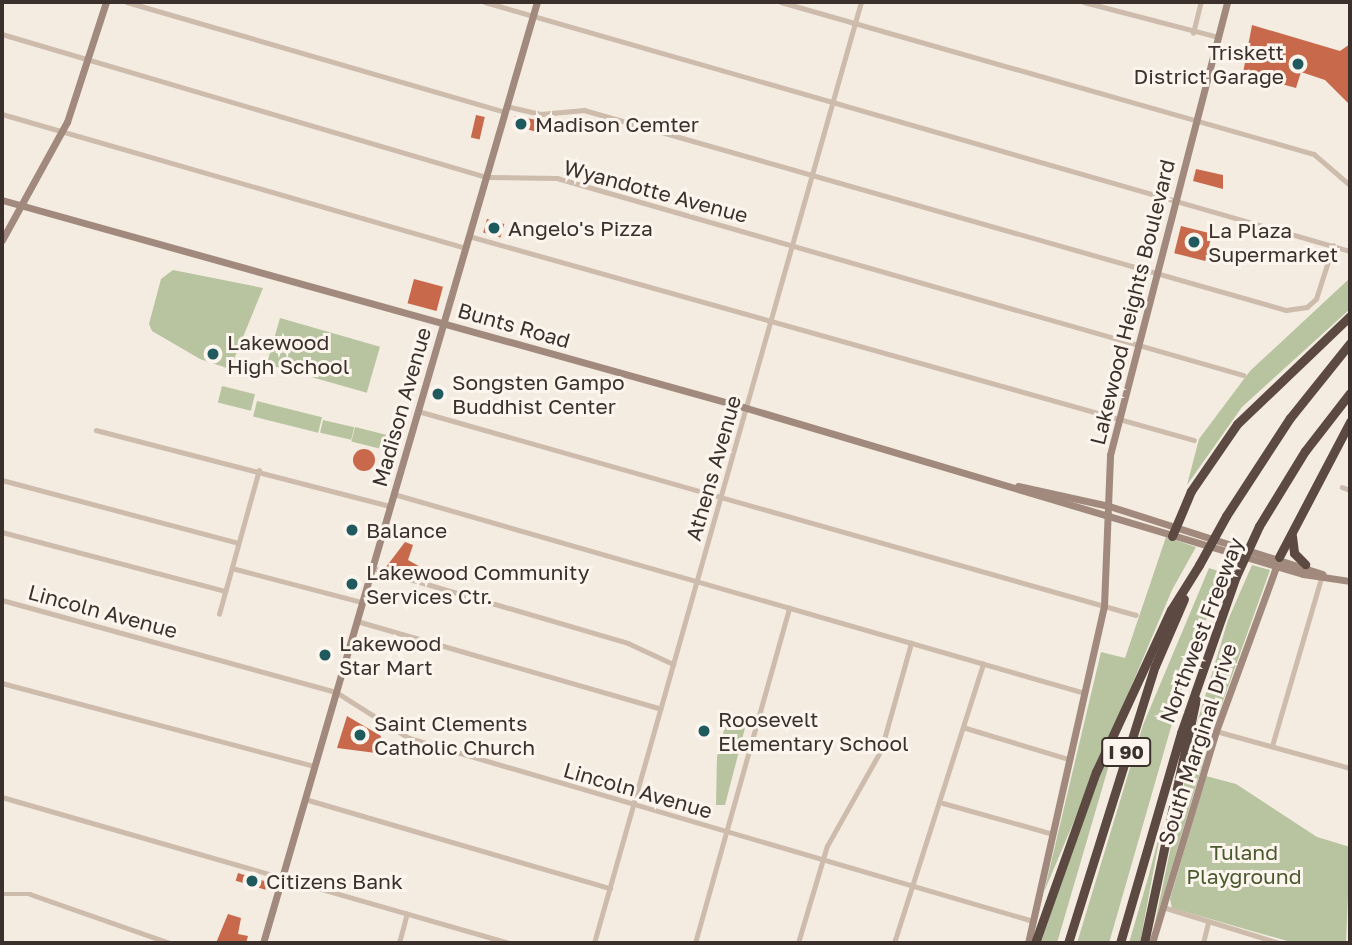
<!DOCTYPE html>
<style>
body{margin:0}
#map{position:relative;width:1352px;height:945px;overflow:hidden;background:#f4ebe1;font-family:"Golos Text",sans-serif}
div>[style]{position:absolute}
.green>*{inset:0;background:#b8c4a0;transform-origin:0 0}
.building>*{inset:0;background:#c8694b;transform-origin:0 0}
.round{border-radius:50%}
.street>*{height:4.5px;margin:-2.25px;padding:0 2.25px;transform-origin:2.25px;border-radius:2.25px;background:#cdbbac}
.secondary>*{height:7px;margin:-3.5px;padding:0 3.5px;transform-origin:3.5px;border-radius:3.5px;background:#a18a7d}
.highway>*{height:9px;margin:-4.5px;padding:0 4.5px;transform-origin:4.5px;border-radius:4.5px;background:#5c4a42}
.highway-bridge>*{height:9px;margin:-4.5px;padding:0 4.5px;transform-origin:4.5px;border-radius:4.5px;background:#5c4a42}
.dots>*{width:19px;height:19px;translate:-50% -50%;box-sizing:border-box;border:4px solid #fbf5ee;border-radius:50%}
span{translate:-50% -50%;white-space:nowrap;text-align:center;line-height:1.15;-webkit-text-stroke:6px #fbf5ee;paint-order:stroke}
.shield-label span{padding:2px 5px;background:#fbf5ee;border:2px solid;border-radius:5px;-webkit-text-stroke-width:0}
.shield-label{font-size:19px;color:#3b302b;font-weight:700}
.poi-label{font-size:21px;color:#3b302b}
.right{translate:-100% -50%;text-align:right}
.left{translate:0 -50%;text-align:left}
.street-label{font-size:21px;color:#3b302b}
.park-label{font-size:21px;color:#4a5a2e}
.frame{position:absolute;inset:0;border:4px solid #3b302b;pointer-events:none}
</style>
<div id="map">
<div class="green">
<div style="clip-path:polygon(173px 270px,263px 288px,230px 369px,200px 359px,152px 331px,149px 324px,161px 279px)"></div>
<div style="clip-path:polygon(1350px 278px,1350px 309px,1242px 407px,1187px 485px,1199px 439px,1250px 371px)"></div>
<div style="left:280px;top:318px;width:104px;height:48px;rotate:16deg"></div>
<div style="left:222px;top:386px;width:34px;height:17px;rotate:14deg"></div>
<div style="left:257px;top:401px;width:67px;height:16px;rotate:14deg"></div>
<div style="left:323px;top:420px;width:32px;height:13px;rotate:13deg"></div>
<div style="left:355px;top:427px;width:32px;height:15px;rotate:14deg"></div>
<div style="clip-path:polygon(1166px 537px,1196px 547px,1172px 590px,1044px 892px,1101px 652px,1125px 658px)"></div>
<div style="clip-path:polygon(1252px 565px,1270px 570px,1213px 729px,1154px 927px,1197px 723px,1228px 620px)"></div>
<div style="clip-path:polygon(1209px 568px,1224px 573px,1188px 668px,1109px 943px,1077px 943px,1143px 725px)"></div>
<div style="clip-path:polygon(727px 718px,746px 724px,725px 805px,716px 805px,717px 757px)"></div>
<div style="clip-path:polygon(1118px 734px,1057px 943px,1039px 943px,1100px 771px)"></div>
<div style="clip-path:polygon(1206px 776px,1236px 784px,1317px 837px,1350px 847px,1346px 943px,1294px 943px,1172px 908px,1170px 899px)"></div>
<div style="clip-path:polygon(1162px 825px,1140px 943px,1129px 943px,1148px 878px)"></div>
</div>
<div class="building">
<div style="clip-path:polygon(1252px 25px,1340px 51px,1350px 44px,1350px 105px,1325px 80px,1301px 72px,1296px 88px,1243px 73px)"></div>
<div style="left:476px;top:115px;width:9px;height:23px;rotate:13deg"></div>
<div style="clip-path:polygon(515px 116px,543px 121px,540px 133px,513px 125px)"></div>
<div style="clip-path:polygon(1196px 169px,1223px 175px,1223px 189px,1193px 181px)"></div>
<div style="left:487px;top:219px;width:18px;height:14px;rotate:16deg"></div>
<div style="left:1181px;top:226px;width:32px;height:28px;rotate:14deg"></div>
<div style="left:414px;top:279px;width:30px;height:25px;rotate:15deg"></div>
<div class="round" style="left:353px;top:449px;width:22px;height:22px"></div>
<div style="clip-path:polygon(405px 542px,413px 545px,408px 560px,424px 569px,421px 577px,386px 567px)"></div>
<div style="clip-path:polygon(347px 716px,381px 736px,376px 753px,337px 748px)"></div>
<div style="left:238px;top:873px;width:31px;height:8px;rotate:17deg"></div>
<div style="clip-path:polygon(228px 914px,241px 918px,238px 934px,248px 936px,246px 943px,216px 943px)"></div>
</div>
<div class="street">
<div style="left:127px;top:2px;width:394px;rotate:16.2deg"></div>
<div style="left:485px;top:2px;width:900px;rotate:16.06deg"></div>
<div style="left:781px;top:2px;width:554px;rotate:15.92deg"></div>
<div style="left:1314px;top:154px;width:48px;rotate:40.7deg"></div>
<div style="left:1084px;top:2px;width:138px;rotate:14.6deg"></div>
<div style="left:1193px;top:33px;width:32px;rotate:-76deg"></div>
<div style="left:2px;top:34px;width:505px;rotate:16.46deg"></div>
<div style="left:486px;top:177px;width:71px;rotate:0.8deg"></div>
<div style="left:557px;top:178px;width:714px;rotate:16.02deg"></div>
<div style="left:506px;top:106px;width:36px;rotate:13deg"></div>
<div style="left:541px;top:114px;width:43px;rotate:-5.3deg"></div>
<div style="left:584px;top:110px;width:730px;rotate:15.9deg"></div>
<div style="left:1286px;top:310px;width:21px;rotate:-8deg"></div>
<div style="left:1307px;top:307px;width:12px;rotate:-42deg"></div>
<div style="left:1316px;top:299px;width:56px;rotate:-72.2deg"></div>
<div style="left:2px;top:114px;width:482px;rotate:16.1deg"></div>
<div style="left:469px;top:236px;width:753px;rotate:15.72deg"></div>
<div style="left:418px;top:411px;width:746px;rotate:15.86deg"></div>
<div style="left:96px;top:430px;width:304px;rotate:14.5deg"></div>
<div style="left:2px;top:480px;width:244px;rotate:14.9deg"></div>
<div style="left:1342px;top:487px;width:9px;rotate:21deg"></div>
<div style="left:394px;top:494px;width:719px;rotate:16.07deg"></div>
<div style="left:2px;top:532px;width:231px;rotate:14.8deg"></div>
<div style="left:232px;top:568px;width:134px;rotate:14.7deg"></div>
<div style="left:372px;top:568px;width:267px;rotate:16.3deg"></div>
<div style="left:628px;top:643px;width:50px;rotate:25deg"></div>
<div style="left:2px;top:600px;width:346px;rotate:15.4deg"></div>
<div style="left:336px;top:692px;width:86px;rotate:32.2deg"></div>
<div style="left:409px;top:738px;width:650px;rotate:16.34deg"></div>
<div style="left:219px;top:614px;width:149px;rotate:-74.5deg"></div>
<div style="left:357px;top:621px;width:316px;rotate:16.1deg"></div>
<div style="left:2px;top:683px;width:324px;rotate:14.9deg"></div>
<div style="left:966px;top:728px;width:108px;rotate:16.8deg"></div>
<div style="left:1216px;top:731px;width:139px;rotate:15.4deg"></div>
<div style="left:1272px;top:746px;width:178px;rotate:-73.7deg"></div>
<div style="left:2px;top:797px;width:528px;rotate:16.06deg"></div>
<div style="left:305px;top:799px;width:318px;rotate:16.3deg"></div>
<div style="left:943px;top:803px;width:114px;rotate:15.7deg"></div>
<div style="left:2px;top:894px;width:28px"></div>
<div style="left:30px;top:894px;width:148px;rotate:19.3deg"></div>
<div style="left:1163px;top:907px;width:121px;rotate:17.2deg"></div>
<div style="left:399px;top:943px;width:30px;rotate:-75deg"></div>
<div style="left:594px;top:943px;width:978px;rotate:-74.16deg"></div>
<div style="left:695px;top:943px;width:348px;rotate:-74.3deg"></div>
<div style="left:798px;top:943px;width:101px;rotate:-73.4deg"></div>
<div style="left:827px;top:846px;width:110px;rotate:-60.6deg"></div>
<div style="left:881px;top:750px;width:111px;rotate:-74.3deg"></div>
<div style="left:894px;top:943px;width:293px;rotate:-72.3deg"></div>
<div style="left:1203px;top:943px;width:21px;rotate:-76deg"></div>
</div>
<div class="secondary">
<div style="left:2px;top:200px;width:769px;rotate:15.61deg"></div>
<div style="left:743px;top:407px;width:584px;rotate:16.61deg"></div>
<div style="left:1303px;top:574px;width:48px;rotate:8.5deg"></div>
<div style="left:2px;top:240px;width:135px;rotate:-61.2deg"></div>
<div style="left:67px;top:122px;width:126px;rotate:-72deg"></div>
<div style="left:1018px;top:486px;width:93px;rotate:12.4deg"></div>
<div style="left:1109px;top:506px;width:224px;rotate:17.7deg"></div>
<div style="left:263px;top:943px;width:980px;rotate:-73.77deg"></div>
<div style="left:1028px;top:943px;width:345px;rotate:-77.3deg"></div>
<div style="left:1104px;top:606px;width:151px;rotate:-87.7deg"></div>
<div style="left:1110px;top:455px;width:468px;rotate:-75.5deg"></div>
<div style="left:1152px;top:943px;width:221px;rotate:-73.2deg"></div>
<div style="left:1216px;top:731px;width:178px;rotate:-69.9deg"></div>
</div>
<div class="highway">
<div style="left:1226px;top:516px;width:117px;rotate:-56.9deg"></div>
<div style="left:1290px;top:418px;width:96px;rotate:-51.3deg"></div>
<div style="left:1259px;top:526px;width:88px;rotate:-58.5deg"></div>
<div style="left:1305px;top:451px;width:73px;rotate:-52.2deg"></div>
<div style="left:1172px;top:536px;width:49px;rotate:-67.1deg"></div>
<div style="left:1191px;top:491px;width:81px;rotate:-55.5deg"></div>
<div style="left:1237px;top:424px;width:156px;rotate:-43.7deg"></div>
<div style="left:1292px;top:536px;width:17px;rotate:83deg"></div>
<div style="left:1294px;top:553px;width:16px;rotate:45deg"></div>
<div style="left:1279px;top:557px;width:153px;rotate:-62.3deg"></div>
<div style="left:1035px;top:943px;width:182px;rotate:-70.4deg"></div>
<div style="left:1096px;top:772px;width:179px;rotate:-65.2deg"></div>
<div style="left:1171px;top:610px;width:53px;rotate:-58.1deg"></div>
<div style="left:1068px;top:943px;width:290px;rotate:-72.6deg"></div>
<div style="left:1155px;top:666px;width:73px;rotate:-66.6deg"></div>
<div style="left:1120px;top:943px;width:219px;rotate:-73.8deg"></div>
<div style="left:1181px;top:733px;width:166px;rotate:-70.7deg"></div>
<div style="left:1144px;top:943px;width:249px;rotate:-78deg"></div>
</div>
<div class="highway-bridge">
<div style="left:1199px;top:565px;width:56px;rotate:-61.1deg"></div>
<div style="left:1236px;top:576px;width:55px;rotate:-65.3deg"></div>
</div>
<div class="dots">
<div style="left:1298px;top:64px;background:#1f5a5e"></div>
<div style="left:521px;top:124px;background:#1f5a5e"></div>
<div style="left:494px;top:228px;background:#1f5a5e"></div>
<div style="left:1194px;top:242px;background:#1f5a5e"></div>
<div style="left:213px;top:354px;background:#1f5a5e"></div>
<div style="left:438px;top:394px;background:#1f5a5e"></div>
<div style="left:352px;top:530px;background:#1f5a5e"></div>
<div style="left:352px;top:584px;background:#1f5a5e"></div>
<div style="left:325px;top:655px;background:#1f5a5e"></div>
<div style="left:704px;top:731px;background:#1f5a5e"></div>
<div style="left:360px;top:735px;background:#1f5a5e"></div>
<div style="left:252px;top:881px;background:#1f5a5e"></div>
</div>
<div class="shield-label">
<span style="left:1126px;top:752px">I 90</span>
</div>
<div class="poi-label">
<span class="right" style="left:1284px;top:64px">Triskett<br>District Garage</span>
<span class="left" style="left:535px;top:124px">Madison Cemter</span>
<span class="left" style="left:508px;top:228px">Angelo's Pizza</span>
<span class="left" style="left:1208px;top:242px">La Plaza<br>Supermarket</span>
<span class="left" style="left:227px;top:354px">Lakewood<br>High School</span>
<span class="left" style="left:452px;top:394px">Songsten Gampo<br>Buddhist Center</span>
<span class="left" style="left:366px;top:530px">Balance</span>
<span class="left" style="left:366px;top:584px">Lakewood Community<br>Services Ctr.</span>
<span class="left" style="left:339px;top:655px">Lakewood<br>Star Mart</span>
<span class="left" style="left:718px;top:731px">Roosevelt<br>Elementary School</span>
<span class="left" style="left:374px;top:735px">Saint Clements<br>Catholic Church</span>
<span class="left" style="left:266px;top:881px">Citizens Bank</span>
</div>
<div class="street-label">
<span style="left:656px;top:191px;rotate:15deg">Wyandotte Avenue</span>
<span style="left:1132px;top:302px;rotate:-76deg">Lakewood Heights Boulevard</span>
<span style="left:514px;top:325px;rotate:16deg">Bunts Road</span>
<span style="left:401px;top:407px;rotate:-74deg">Madison Avenue</span>
<span style="left:713px;top:468px;rotate:-74deg">Athens Avenue</span>
<span style="left:103px;top:611px;rotate:15deg">Lincoln Avenue</span>
<span style="left:1201px;top:630px;rotate:-69deg">Northwest Freeway</span>
<span style="left:1197px;top:744px;rotate:-72deg">South Marginal Drive</span>
<span style="left:638px;top:790px;rotate:16deg">Lincoln Avenue</span>
</div>
<div class="park-label">
<span style="left:1244px;top:864px">Tuland<br>Playground</span>
</div>
<div class="frame"></div>
</div>
